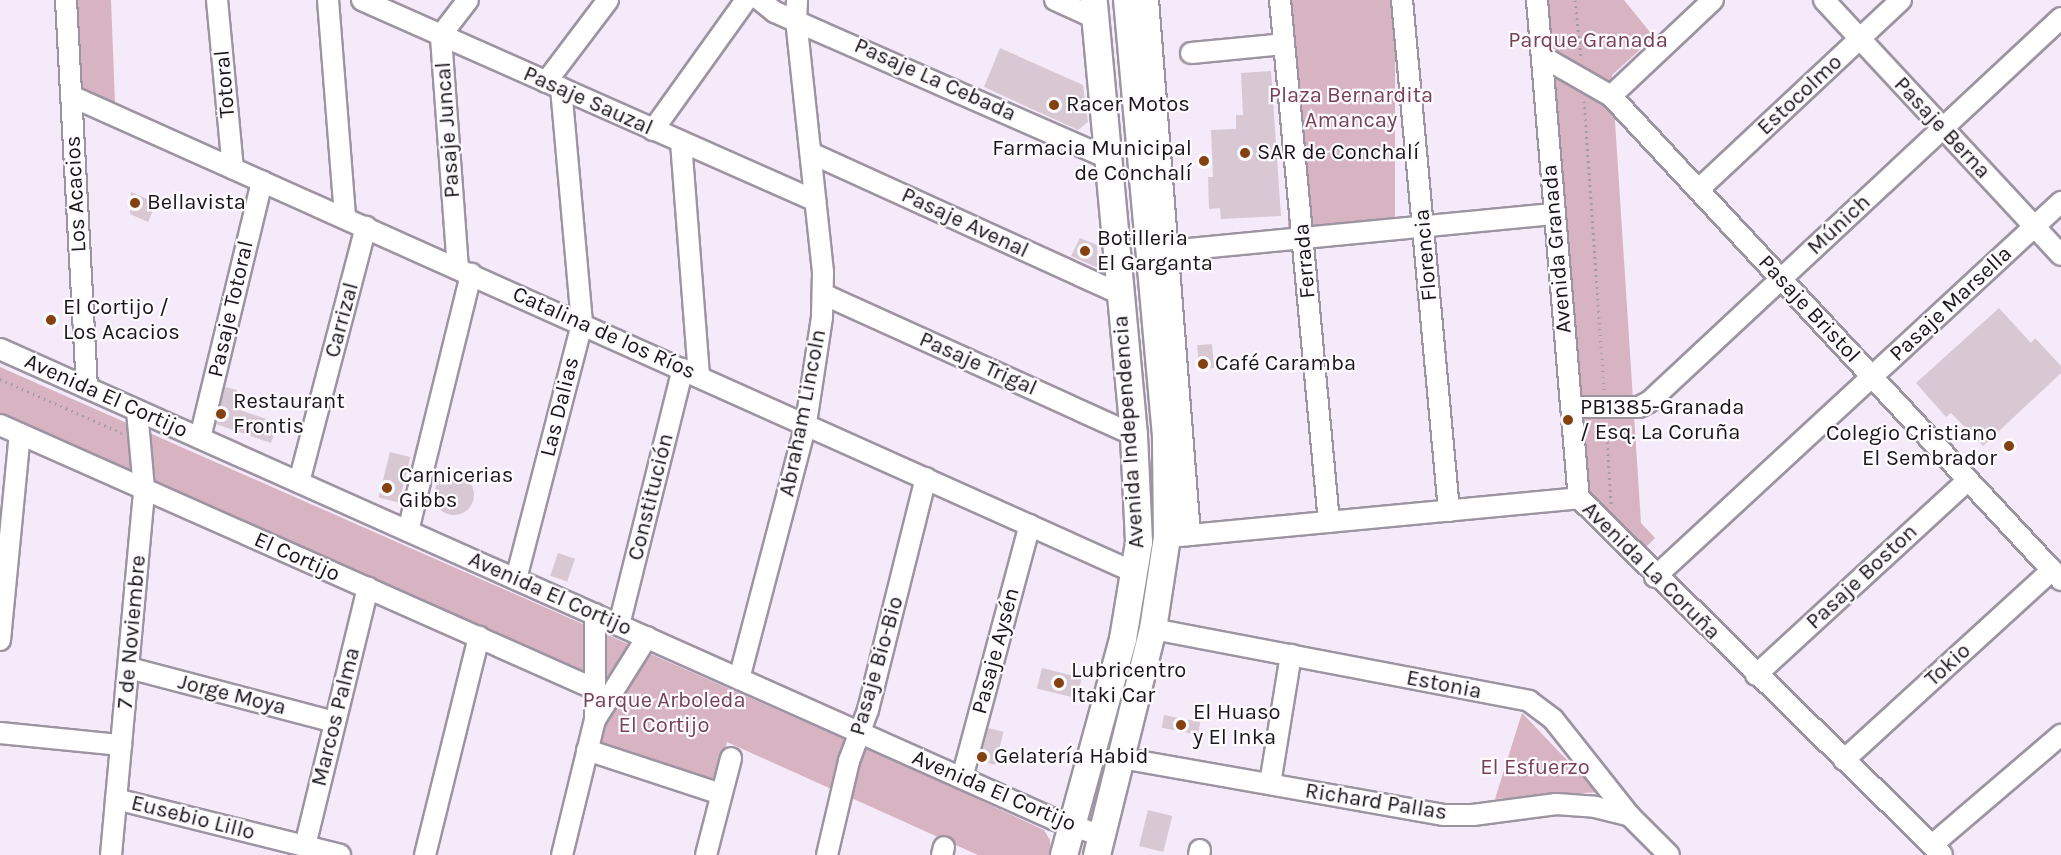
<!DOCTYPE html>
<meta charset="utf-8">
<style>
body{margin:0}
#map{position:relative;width:2061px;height:855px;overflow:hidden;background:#f5eaf9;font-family:Karla,sans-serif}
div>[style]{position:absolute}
.green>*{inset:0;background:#d8b3c1;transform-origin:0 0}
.building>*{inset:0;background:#d8c8d4;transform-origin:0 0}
.round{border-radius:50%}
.path>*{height:3px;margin-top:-1.5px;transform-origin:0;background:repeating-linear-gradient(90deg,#a39ba6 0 1.5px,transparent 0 6px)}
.roads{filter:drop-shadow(2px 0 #9d94a2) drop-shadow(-2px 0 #9d94a2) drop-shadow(0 2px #9d94a2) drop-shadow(0 -2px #9d94a2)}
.minor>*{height:20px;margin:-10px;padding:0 10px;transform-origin:10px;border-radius:10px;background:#fff}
.major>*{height:26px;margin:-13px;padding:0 13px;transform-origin:13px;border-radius:13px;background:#fff}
.dots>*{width:16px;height:16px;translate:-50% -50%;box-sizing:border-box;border:3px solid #fdfbfe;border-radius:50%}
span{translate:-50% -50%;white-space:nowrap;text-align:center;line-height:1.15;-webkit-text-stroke:4.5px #fdfbfe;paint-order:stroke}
.park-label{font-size:22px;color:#774057}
.street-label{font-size:22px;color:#19151a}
.poi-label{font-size:22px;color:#19151a}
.left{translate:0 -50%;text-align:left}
.right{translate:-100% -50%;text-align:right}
</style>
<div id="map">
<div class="green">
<div style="clip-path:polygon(77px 0,111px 0,115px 104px,80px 88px)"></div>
<div style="left:1288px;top:0;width:107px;height:227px"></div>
<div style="clip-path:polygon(1543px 0,1624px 0,1654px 37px,1612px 75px,1641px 523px,1655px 538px,1644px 549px,1586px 496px)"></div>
<div style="clip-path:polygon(0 367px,941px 782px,1044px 830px,1050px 840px,1051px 855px,978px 855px,727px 742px,716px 784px,598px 741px,612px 700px,0 417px)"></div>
<div style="clip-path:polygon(1522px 713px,1562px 755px,1600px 792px,1495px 799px)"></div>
</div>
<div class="building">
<div style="clip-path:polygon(1000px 48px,1083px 85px,1088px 122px,1078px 130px,984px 87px)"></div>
<div style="clip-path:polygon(1271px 71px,1281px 216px,1221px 219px,1220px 208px,1209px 209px,1208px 177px,1213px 177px,1211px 130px,1236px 129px,1236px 115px,1243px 115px,1241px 73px)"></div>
<div style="clip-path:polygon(131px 192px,156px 203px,148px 222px,130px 214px)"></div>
<div style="clip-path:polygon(1080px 238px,1097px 245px,1098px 268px,1071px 256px)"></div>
<div style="clip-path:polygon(1999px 308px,2031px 343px,2035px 338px,2061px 366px,2061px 373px,1983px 446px,1951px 413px,1946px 417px,1916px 383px)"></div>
<div style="left:1212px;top:344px;width:24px;height:15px;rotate:85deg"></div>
<div style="clip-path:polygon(225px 387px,237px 390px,234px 408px,278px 423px,271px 443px,216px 424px)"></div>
<div style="left:390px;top:452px;width:21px;height:47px;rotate:14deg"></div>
<div class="round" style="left:434px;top:475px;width:40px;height:40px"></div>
<div style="left:558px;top:553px;width:18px;height:24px;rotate:19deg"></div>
<div style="left:1042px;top:668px;width:41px;height:21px;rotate:14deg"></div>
<div style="left:1164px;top:715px;width:37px;height:13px;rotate:11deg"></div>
<div style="left:988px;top:728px;width:16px;height:34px;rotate:14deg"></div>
<div style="left:1148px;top:810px;width:25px;height:37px;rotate:14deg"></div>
</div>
<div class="path">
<div style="left:1575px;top:0;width:58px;rotate:84.1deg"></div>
<div style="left:1584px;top:101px;width:290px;rotate:86deg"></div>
<div style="left:0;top:379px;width:133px;rotate:23.9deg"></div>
<div style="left:1606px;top:424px;width:80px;rotate:86.4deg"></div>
</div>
<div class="roads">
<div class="minor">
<div style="left:66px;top:0;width:388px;rotate:86.9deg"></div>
<div style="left:217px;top:0;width:169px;rotate:84.6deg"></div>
<div style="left:328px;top:0;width:219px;rotate:85.5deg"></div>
<div style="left:362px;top:0;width:496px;rotate:23.9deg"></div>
<div style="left:760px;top:0;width:19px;rotate:39deg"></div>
<div style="left:775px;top:12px;width:361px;rotate:23.7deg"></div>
<div style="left:1055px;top:0;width:44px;rotate:24.2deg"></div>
<div style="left:1148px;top:0;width:537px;rotate:85.51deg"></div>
<div style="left:1280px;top:0;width:524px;rotate:84.64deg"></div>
<div style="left:1402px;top:0;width:513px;rotate:84.74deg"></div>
<div style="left:1537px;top:0;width:500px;rotate:85.2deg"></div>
<div style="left:1579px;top:498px;width:509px;rotate:44.52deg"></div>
<div style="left:1824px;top:0;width:348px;rotate:47.1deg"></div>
<div style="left:1191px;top:53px;width:93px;rotate:-5.5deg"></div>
<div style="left:1543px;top:57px;width:78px;rotate:29.8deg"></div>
<div style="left:1611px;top:96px;width:661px;rotate:47.08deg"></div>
<div style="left:546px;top:82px;width:103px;rotate:-52.9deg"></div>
<div style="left:71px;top:96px;width:1167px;rotate:24.13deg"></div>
<div style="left:1611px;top:96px;width:140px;rotate:-43.3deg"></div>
<div style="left:653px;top:130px;width:160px;rotate:-54.4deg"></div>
<div style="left:681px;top:142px;width:235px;rotate:85.6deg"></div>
<div style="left:811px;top:153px;width:340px;rotate:24.5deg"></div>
<div style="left:1698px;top:190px;width:278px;rotate:-43.1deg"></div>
<div style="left:1168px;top:251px;width:387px;rotate:-5.5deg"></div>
<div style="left:458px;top:269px;width:235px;rotate:-94.2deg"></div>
<div style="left:441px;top:35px;width:44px;rotate:-52.4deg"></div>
<div style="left:823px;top:294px;width:341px;rotate:24.4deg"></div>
<div style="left:0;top:349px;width:1153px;rotate:24.05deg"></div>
<div style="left:1053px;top:819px;width:52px;rotate:19.1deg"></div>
<div style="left:1571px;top:407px;width:68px"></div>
<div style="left:1639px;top:407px;width:11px;rotate:-27deg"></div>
<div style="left:1649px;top:402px;width:563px;rotate:-42.99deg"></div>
<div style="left:0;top:425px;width:651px;rotate:23.93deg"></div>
<div style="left:200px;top:438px;width:264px;rotate:-76.4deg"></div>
<div style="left:299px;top:482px;width:264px;rotate:-75.3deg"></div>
<div style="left:408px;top:531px;width:265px;rotate:-76.2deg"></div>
<div style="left:1179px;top:536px;width:402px;rotate:-5.4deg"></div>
<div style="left:1655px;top:577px;width:553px;rotate:-42.73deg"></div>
<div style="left:516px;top:579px;width:264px;rotate:-75.5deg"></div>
<div style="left:582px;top:323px;width:236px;rotate:-95.1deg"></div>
<div style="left:619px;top:625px;width:264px;rotate:-76deg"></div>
<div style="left:1153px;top:629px;width:383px;rotate:10.8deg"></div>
<div style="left:1529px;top:701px;width:30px;rotate:37deg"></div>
<div style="left:1553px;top:719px;width:124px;rotate:51.6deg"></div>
<div style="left:1630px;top:816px;width:55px;rotate:45deg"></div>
<div style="left:0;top:640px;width:207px;rotate:-84.5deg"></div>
<div style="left:129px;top:668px;width:213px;rotate:14.7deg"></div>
<div style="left:1756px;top:675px;width:288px;rotate:-42.6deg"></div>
<div style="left:739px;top:679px;width:265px;rotate:-75.3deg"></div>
<div style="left:806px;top:423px;width:107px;rotate:-81.4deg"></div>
<div style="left:822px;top:317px;width:45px;rotate:-88.7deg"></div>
<div style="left:823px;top:272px;width:253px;rotate:-96.1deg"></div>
<div style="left:796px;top:20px;width:20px;rotate:-87deg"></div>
<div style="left:595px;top:720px;width:98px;rotate:-57.9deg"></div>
<div style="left:0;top:733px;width:122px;rotate:5.7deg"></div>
<div style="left:587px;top:750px;width:141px;rotate:18.2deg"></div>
<div style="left:1121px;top:758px;width:327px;rotate:10deg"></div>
<div style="left:1443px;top:815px;width:30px"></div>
<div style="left:1473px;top:815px;width:84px;rotate:-7.5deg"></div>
<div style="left:1556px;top:804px;width:39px;rotate:4deg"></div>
<div style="left:1595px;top:807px;width:36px;rotate:14deg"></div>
<div style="left:1844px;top:760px;width:282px;rotate:-42.4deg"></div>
<div style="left:962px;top:778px;width:262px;rotate:-75deg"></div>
<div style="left:1270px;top:784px;width:131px;rotate:-80.8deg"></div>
<div style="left:116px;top:799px;width:231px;rotate:14deg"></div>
<div style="left:1932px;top:845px;width:170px;rotate:-40.5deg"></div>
<div style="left:305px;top:846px;width:266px;rotate:-76.3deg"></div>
<div style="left:111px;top:855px;width:367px;rotate:-84.8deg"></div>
<div style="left:144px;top:489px;width:79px;rotate:-95.1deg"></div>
<div style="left:425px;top:855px;width:225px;rotate:-76.1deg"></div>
<div style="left:562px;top:855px;width:139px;rotate:-76.3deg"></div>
<div style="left:595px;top:720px;width:106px;rotate:-90deg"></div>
<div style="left:706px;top:855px;width:100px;rotate:-75.5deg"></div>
<div style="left:827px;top:855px;width:97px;rotate:-76.8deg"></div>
<div style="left:849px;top:761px;width:54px;rotate:-69.6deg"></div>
<div style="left:868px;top:710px;width:239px;rotate:-76deg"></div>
<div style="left:942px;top:855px;width:8px;rotate:-76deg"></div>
<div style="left:1199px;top:855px;width:5px;rotate:-79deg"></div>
</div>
<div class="major">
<div style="left:1064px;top:855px;width:224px;rotate:-74.7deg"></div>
<div style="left:1123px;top:639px;width:98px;rotate:-80.6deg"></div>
<div style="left:1139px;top:542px;width:107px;rotate:-92.7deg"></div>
<div style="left:1134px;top:435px;width:437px;rotate:-95.3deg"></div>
<div style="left:1097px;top:855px;width:233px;rotate:-76.1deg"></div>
<div style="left:1153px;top:629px;width:93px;rotate:-81.3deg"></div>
<div style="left:1167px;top:537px;width:101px;rotate:-90.6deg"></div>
<div style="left:1166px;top:436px;width:438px;rotate:-95.1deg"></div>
</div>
</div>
<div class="dots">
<div style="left:1054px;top:105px;background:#83410f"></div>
<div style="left:1245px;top:153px;background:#83410f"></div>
<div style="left:1204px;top:161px;background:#83410f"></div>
<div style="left:135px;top:203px;background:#83410f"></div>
<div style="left:1085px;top:251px;background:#83410f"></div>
<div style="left:51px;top:320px;background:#83410f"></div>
<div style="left:1203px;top:364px;background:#83410f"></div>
<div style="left:221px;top:414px;background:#83410f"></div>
<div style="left:1568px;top:420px;background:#83410f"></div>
<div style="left:2009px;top:446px;background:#83410f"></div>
<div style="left:387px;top:488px;background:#83410f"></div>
<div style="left:1059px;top:683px;background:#83410f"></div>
<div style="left:1181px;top:725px;background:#83410f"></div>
<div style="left:982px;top:757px;background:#83410f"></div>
</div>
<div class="park-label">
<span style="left:1588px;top:41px">Parque Granada</span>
<span style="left:1351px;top:108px">Plaza Bernardita<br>Amancay</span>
<span style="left:664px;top:713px">Parque Arboleda<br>El Cortijo</span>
<span style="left:1535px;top:768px">El Esfuerzo</span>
</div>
<div class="street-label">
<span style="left:935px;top:80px;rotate:24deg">Pasaje La Cebada</span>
<span style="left:225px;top:84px;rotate:-95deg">Totoral</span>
<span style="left:1800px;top:95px;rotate:-43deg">Estocolmo</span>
<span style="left:588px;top:101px;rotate:24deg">Pasaje Sauzal</span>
<span style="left:1942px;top:128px;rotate:47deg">Pasaje Berna</span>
<span style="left:448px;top:130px;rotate:-94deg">Pasaje Juncal</span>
<span style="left:76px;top:194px;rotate:-93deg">Los Acacios</span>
<span style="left:965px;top:223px;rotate:25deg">Pasaje Avenal</span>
<span style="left:1839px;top:225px;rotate:-43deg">Múnich</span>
<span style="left:1557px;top:249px;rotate:-95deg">Avenida Granada</span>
<span style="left:1426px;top:255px;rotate:-95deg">Florencia</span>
<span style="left:1305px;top:261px;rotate:-95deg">Ferrada</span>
<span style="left:1951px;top:304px;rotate:-43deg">Pasaje Marsella</span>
<span style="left:231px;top:309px;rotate:-77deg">Pasaje Totoral</span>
<span style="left:1809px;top:309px;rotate:47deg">Pasaje Bristol</span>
<span style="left:342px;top:320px;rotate:-75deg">Carrizal</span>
<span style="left:604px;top:333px;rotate:24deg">Catalina de los Ríos</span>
<span style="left:978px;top:364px;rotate:24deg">Pasaje Trigal</span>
<span style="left:106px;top:396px;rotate:24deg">Avenida El Cortijo</span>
<span style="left:560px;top:407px;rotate:-76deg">Las Dalias</span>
<span style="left:803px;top:413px;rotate:-79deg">Abraham Lincoln</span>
<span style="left:1129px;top:432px;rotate:-94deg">Avenida Independencia</span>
<span style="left:651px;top:497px;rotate:-76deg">Constitución</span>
<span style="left:297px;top:557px;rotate:24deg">El Cortijo</span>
<span style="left:1651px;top:571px;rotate:45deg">Avenida La Coruña</span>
<span style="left:1862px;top:577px;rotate:-43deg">Pasaje Boston</span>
<span style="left:550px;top:594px;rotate:24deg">Avenida El Cortijo</span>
<span style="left:132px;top:632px;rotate:-85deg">7 de Noviembre</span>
<span style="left:996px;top:651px;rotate:-75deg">Pasaje Aysén</span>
<span style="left:1948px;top:665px;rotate:-42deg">Tokio</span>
<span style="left:877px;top:666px;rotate:-74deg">Pasaje Bio-Bio</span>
<span style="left:1444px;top:685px;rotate:11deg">Estonia</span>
<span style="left:232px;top:695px;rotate:14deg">Jorge Moya</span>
<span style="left:336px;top:717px;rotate:-76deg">Marcos Palma</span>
<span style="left:994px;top:791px;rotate:23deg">Avenida El Cortijo</span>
<span style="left:1376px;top:802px;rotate:9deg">Richard Pallas</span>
<span style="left:193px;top:818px;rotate:14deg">Eusebio Lillo</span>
</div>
<div class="poi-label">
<span class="left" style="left:1066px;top:105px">Racer Motos</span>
<span class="right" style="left:1192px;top:161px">Farmacia Municipal<br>de Conchalí</span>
<span class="left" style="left:1257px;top:153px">SAR de Conchalí</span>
<span class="left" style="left:147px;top:203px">Bellavista</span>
<span class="left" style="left:1097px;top:251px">Botilleria<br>El Garganta</span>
<span class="left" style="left:63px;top:320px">El Cortijo /<br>Los Acacios</span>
<span class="left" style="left:1215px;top:364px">Café Caramba</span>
<span class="left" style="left:233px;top:414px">Restaurant<br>Frontis</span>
<span class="left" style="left:1580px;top:420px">PB1385-Granada<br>/ Esq. La Coruña</span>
<span class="right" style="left:1997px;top:446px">Colegio Cristiano<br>El Sembrador</span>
<span class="left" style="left:399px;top:488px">Carnicerias<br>Gibbs</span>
<span class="left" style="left:1071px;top:683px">Lubricentro<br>Itaki Car</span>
<span class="left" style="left:1193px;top:725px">El Huaso<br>y El Inka</span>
<span class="left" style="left:994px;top:757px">Gelatería Habid</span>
</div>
</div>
